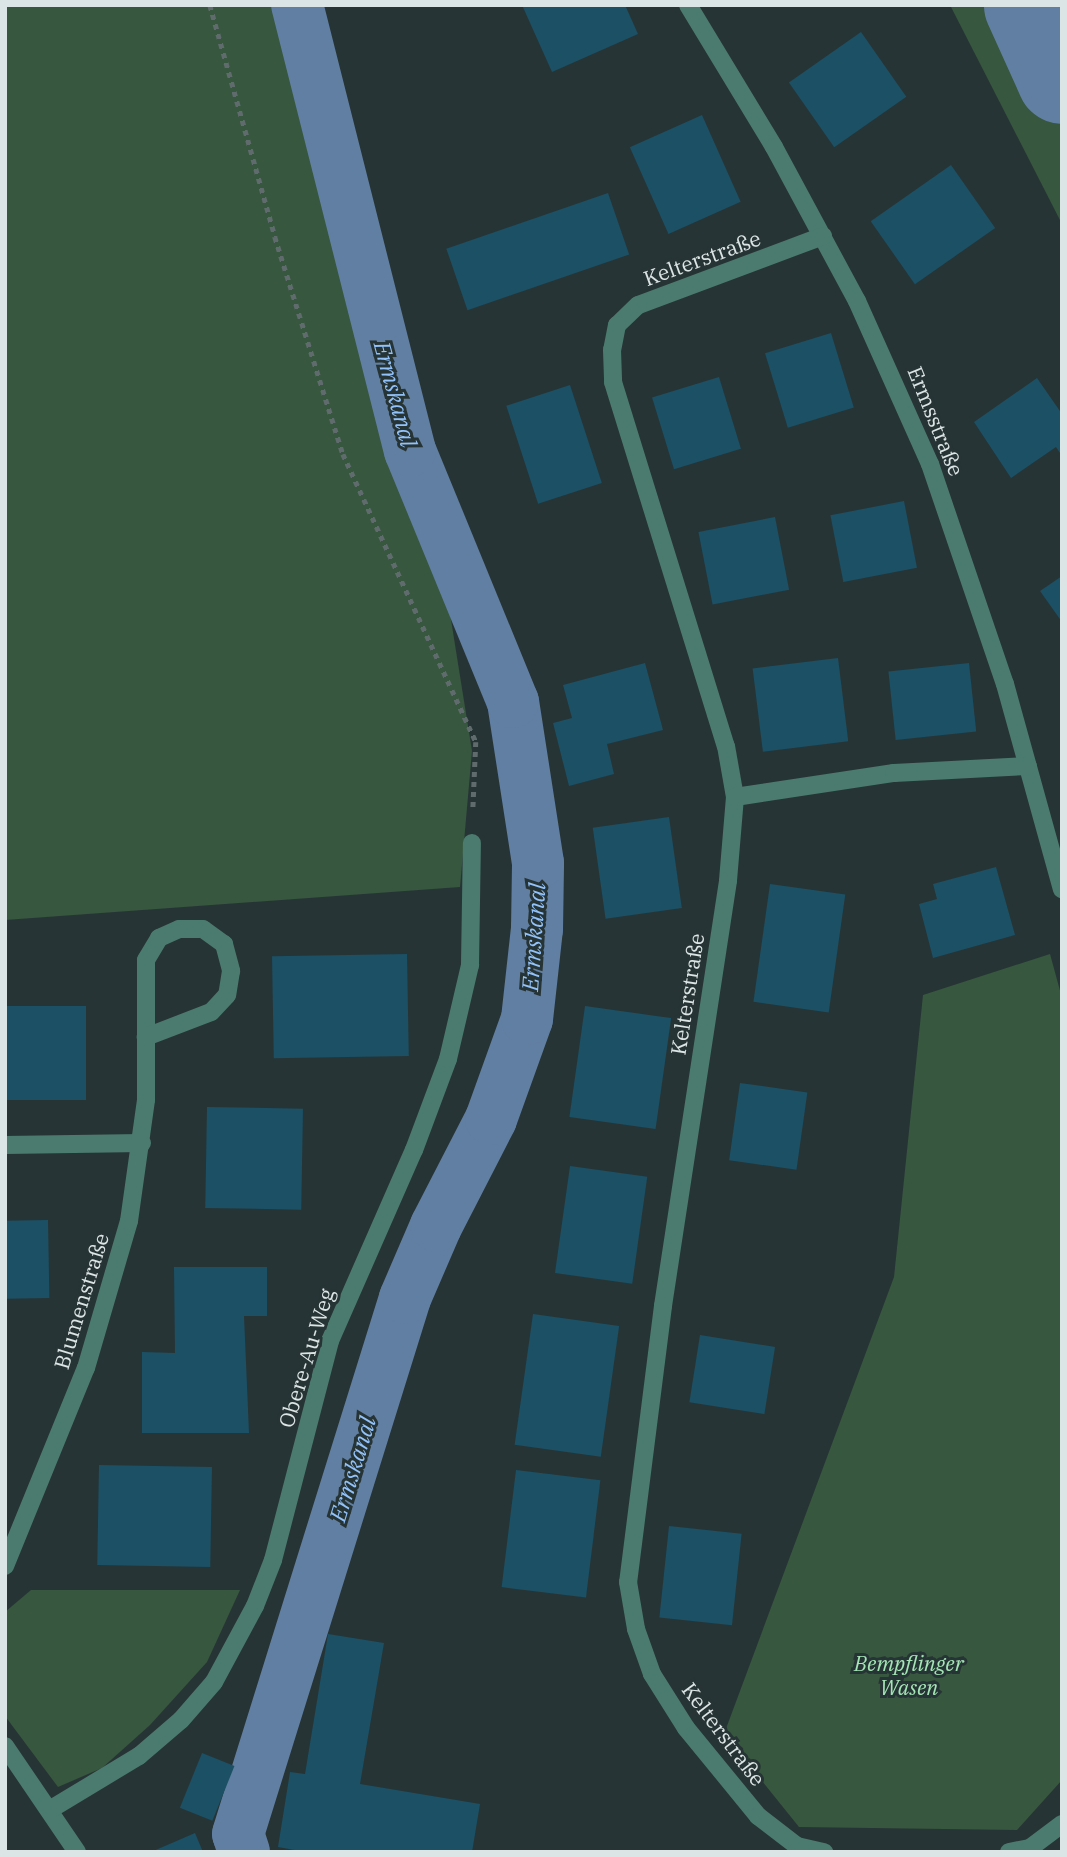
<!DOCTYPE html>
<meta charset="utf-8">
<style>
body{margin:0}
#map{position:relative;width:1067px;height:1857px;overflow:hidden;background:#273435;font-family:"IBM Plex Serif",serif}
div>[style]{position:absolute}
.green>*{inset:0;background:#37573f}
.canal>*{height:52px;margin:-26px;padding:0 26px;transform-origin:26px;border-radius:26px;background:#617fa2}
.river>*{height:91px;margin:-45.5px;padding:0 45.5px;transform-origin:45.5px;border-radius:45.5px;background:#617fa2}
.building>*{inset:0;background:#1c5065;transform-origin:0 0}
.path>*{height:4.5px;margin-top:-2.25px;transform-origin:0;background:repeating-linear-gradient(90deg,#5f6b6c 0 5px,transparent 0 10px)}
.minor>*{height:18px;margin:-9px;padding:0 9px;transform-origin:9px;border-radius:9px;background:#4b7b6f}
span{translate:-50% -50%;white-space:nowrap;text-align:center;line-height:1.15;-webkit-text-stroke:6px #273435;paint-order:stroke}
.street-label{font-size:21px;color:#dce5e5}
.park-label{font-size:21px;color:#a4e6b5;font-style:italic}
.water-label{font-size:23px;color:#92c2fa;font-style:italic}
.frame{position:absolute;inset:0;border:7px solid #dce5e5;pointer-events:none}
</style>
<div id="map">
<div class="green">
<div style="clip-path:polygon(5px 5px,278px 5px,425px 457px,472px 751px,460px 887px,5px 920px)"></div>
<div style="clip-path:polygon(950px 5px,1062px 5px,1062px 224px)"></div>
<div style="clip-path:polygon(1050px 954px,1062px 998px,1062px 1780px,1017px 1830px,799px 1827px,724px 1734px,894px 1277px,923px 995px)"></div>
<div style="clip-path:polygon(31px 1590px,240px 1590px,207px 1662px,150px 1725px,102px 1768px,58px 1787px,5px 1716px,5px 1612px)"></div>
</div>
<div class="canal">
<div style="left:244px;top:1852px;width:19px;rotate:-108deg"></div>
<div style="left:238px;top:1834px;width:561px;rotate:-72.69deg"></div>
<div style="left:405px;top:1298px;width:78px;rotate:-66.7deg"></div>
<div style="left:436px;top:1226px;width:120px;rotate:-62.8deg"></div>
<div style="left:491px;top:1119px;width:106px;rotate:-70.2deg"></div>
<div style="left:527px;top:1019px;width:91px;rotate:-83.7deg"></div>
<div style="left:537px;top:929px;width:66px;rotate:-89.1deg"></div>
<div style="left:538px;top:863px;width:163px;rotate:-98.8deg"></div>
<div style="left:513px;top:702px;width:271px;rotate:-112.3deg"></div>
<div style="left:410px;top:451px;width:460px;rotate:-104.2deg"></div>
</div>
<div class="river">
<div style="left:1029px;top:5px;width:80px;rotate:65.7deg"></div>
</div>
<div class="building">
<div style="clip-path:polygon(522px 5px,625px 5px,638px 34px,552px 72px)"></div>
<div style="left:861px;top:32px;width:79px;height:88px;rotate:55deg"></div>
<div style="left:702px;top:115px;width:95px;height:79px;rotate:66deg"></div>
<div style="left:951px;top:165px;width:77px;height:98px;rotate:55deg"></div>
<div style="left:608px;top:193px;width:65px;height:171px;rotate:71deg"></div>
<div style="left:831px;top:333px;width:78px;height:69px;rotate:73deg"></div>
<div style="left:719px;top:377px;width:75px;height:70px;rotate:73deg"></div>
<div style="clip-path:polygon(1037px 378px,1062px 414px,1062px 456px,1056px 447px,1011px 478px,974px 422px)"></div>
<div style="left:570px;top:385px;width:103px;height:67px;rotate:72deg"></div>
<div style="left:904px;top:501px;width:68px;height:75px;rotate:79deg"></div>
<div style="left:775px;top:517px;width:74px;height:78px;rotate:79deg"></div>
<div style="clip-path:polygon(1062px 576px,1062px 622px,1040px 591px)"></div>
<div style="left:838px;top:658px;width:84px;height:86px;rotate:83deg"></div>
<div style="clip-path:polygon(645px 663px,663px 730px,607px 744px,614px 774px,569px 786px,553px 723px,572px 718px,563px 685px)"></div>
<div style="left:969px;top:663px;width:69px;height:81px;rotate:84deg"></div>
<div style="left:669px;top:817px;width:92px;height:77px;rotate:82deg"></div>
<div style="clip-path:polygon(996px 867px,1015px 935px,933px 958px,919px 904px,937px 899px,933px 884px)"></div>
<div style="left:770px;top:884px;width:76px;height:119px;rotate:8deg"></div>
<div style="left:407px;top:954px;width:102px;height:135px;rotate:89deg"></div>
<div style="left:5px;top:1006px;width:81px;height:94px"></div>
<div style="left:585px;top:1006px;width:87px;height:112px;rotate:8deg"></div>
<div style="left:740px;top:1083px;width:68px;height:78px;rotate:8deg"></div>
<div style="left:207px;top:1107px;width:96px;height:101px;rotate:1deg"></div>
<div style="left:570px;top:1166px;width:78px;height:108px;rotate:8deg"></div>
<div style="left:48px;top:1220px;width:78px;height:43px;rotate:89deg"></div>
<div style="clip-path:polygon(174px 1267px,267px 1267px,267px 1316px,244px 1316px,249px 1433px,142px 1433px,142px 1352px,175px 1353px)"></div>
<div style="left:533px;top:1314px;width:87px;height:132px;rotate:8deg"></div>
<div style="left:700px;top:1335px;width:76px;height:68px;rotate:9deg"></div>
<div style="left:99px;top:1465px;width:113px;height:100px;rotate:1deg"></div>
<div style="left:516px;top:1470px;width:85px;height:118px;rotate:7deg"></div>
<div style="left:669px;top:1526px;width:73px;height:92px;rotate:6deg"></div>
<div style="clip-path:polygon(328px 1634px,384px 1643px,360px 1784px,480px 1804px,472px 1852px,305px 1852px,278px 1847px,290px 1772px,305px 1774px)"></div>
<div style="left:202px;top:1753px;width:35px;height:59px;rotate:22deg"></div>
<div style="clip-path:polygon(195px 1833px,203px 1852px,151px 1852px)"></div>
</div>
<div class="path">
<div style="left:210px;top:5px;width:241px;rotate:74.3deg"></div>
<div style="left:275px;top:237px;width:227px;rotate:72.6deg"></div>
<div style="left:343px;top:454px;width:317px;rotate:65.2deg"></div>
<div style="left:476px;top:742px;width:68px;rotate:92.5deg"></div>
</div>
<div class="minor">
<div style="left:688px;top:5px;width:166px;rotate:58.8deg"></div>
<div style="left:774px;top:147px;width:175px;rotate:61.7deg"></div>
<div style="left:857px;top:301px;width:179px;rotate:65.9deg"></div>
<div style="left:930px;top:464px;width:232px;rotate:71.2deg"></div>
<div style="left:1005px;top:684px;width:213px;rotate:74.5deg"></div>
<div style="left:823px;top:236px;width:197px;rotate:159.5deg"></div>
<div style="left:638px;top:305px;width:29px;rotate:136deg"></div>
<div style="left:617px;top:325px;width:25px;rotate:101deg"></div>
<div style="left:612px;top:350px;width:32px;rotate:88deg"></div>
<div style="left:613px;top:382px;width:381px;rotate:72.8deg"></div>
<div style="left:726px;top:746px;width:52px;rotate:80deg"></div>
<div style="left:735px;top:797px;width:84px;rotate:94.8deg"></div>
<div style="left:728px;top:881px;width:430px;rotate:98.7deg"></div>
<div style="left:663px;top:1306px;width:278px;rotate:97.2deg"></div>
<div style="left:628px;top:1582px;width:48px;rotate:80.3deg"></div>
<div style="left:636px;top:1629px;width:48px;rotate:70.4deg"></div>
<div style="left:652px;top:1674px;width:64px;rotate:57.8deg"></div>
<div style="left:686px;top:1728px;width:114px;rotate:50.7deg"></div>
<div style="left:758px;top:1816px;width:49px;rotate:37.6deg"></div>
<div style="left:797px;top:1846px;width:28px;rotate:13deg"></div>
<div style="left:735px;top:797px;width:161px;rotate:-8.6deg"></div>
<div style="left:894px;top:773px;width:134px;rotate:-3deg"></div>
<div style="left:5px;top:1145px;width:137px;rotate:-0.8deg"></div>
<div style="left:5px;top:1566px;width:214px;rotate:-67.8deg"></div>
<div style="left:86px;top:1368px;width:153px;rotate:-73.7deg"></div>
<div style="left:129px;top:1221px;width:122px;rotate:-82deg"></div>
<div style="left:146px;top:1100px;width:140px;rotate:-90deg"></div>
<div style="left:146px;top:960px;width:26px;rotate:-59deg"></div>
<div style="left:159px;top:938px;width:22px;rotate:-24deg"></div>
<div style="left:179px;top:929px;width:24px"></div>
<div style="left:203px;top:929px;width:26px;rotate:36deg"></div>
<div style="left:224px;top:944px;width:28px;rotate:75deg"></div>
<div style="left:231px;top:971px;width:24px;rotate:99deg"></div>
<div style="left:227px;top:995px;width:23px;rotate:133deg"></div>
<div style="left:211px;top:1012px;width:70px;rotate:159deg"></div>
<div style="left:5px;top:1746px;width:128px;rotate:55.8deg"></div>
<div style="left:51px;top:1809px;width:103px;rotate:-31.1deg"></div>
<div style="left:139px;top:1756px;width:55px;rotate:-40.6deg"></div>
<div style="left:181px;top:1720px;width:50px;rotate:-49deg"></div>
<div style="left:214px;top:1682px;width:86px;rotate:-61.7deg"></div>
<div style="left:255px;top:1606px;width:49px;rotate:-68.6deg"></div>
<div style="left:273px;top:1560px;width:226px;rotate:-75.4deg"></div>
<div style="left:330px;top:1341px;width:209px;rotate:-66.3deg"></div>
<div style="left:414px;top:1150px;width:97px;rotate:-69.5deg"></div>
<div style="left:448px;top:1059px;width:97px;rotate:-76.8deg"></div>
<div style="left:470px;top:965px;width:122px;rotate:-89.1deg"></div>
<div style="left:1009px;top:1852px;width:21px;rotate:-11deg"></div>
<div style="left:1030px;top:1848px;width:40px;rotate:-37deg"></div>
</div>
<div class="street-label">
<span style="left:702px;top:258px;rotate:-20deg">Kelterstraße</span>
<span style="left:936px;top:421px;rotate:68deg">Ermsstraße</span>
<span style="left:687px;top:994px;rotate:-81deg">Kelterstraße</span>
<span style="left:81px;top:1301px;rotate:-73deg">Blumenstraße</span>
<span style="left:306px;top:1358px;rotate:-73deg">Obere-Au-Weg</span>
<span style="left:724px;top:1734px;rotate:53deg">Kelterstraße</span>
</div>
<div class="park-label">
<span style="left:909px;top:1675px">Bempflinger<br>Wasen</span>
</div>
<div class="water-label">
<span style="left:396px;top:394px;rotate:75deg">Ermskanal</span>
<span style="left:533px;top:937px;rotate:-86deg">Ermskanal</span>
<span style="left:352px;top:1469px;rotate:-73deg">Ermskanal</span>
</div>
<div class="frame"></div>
</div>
